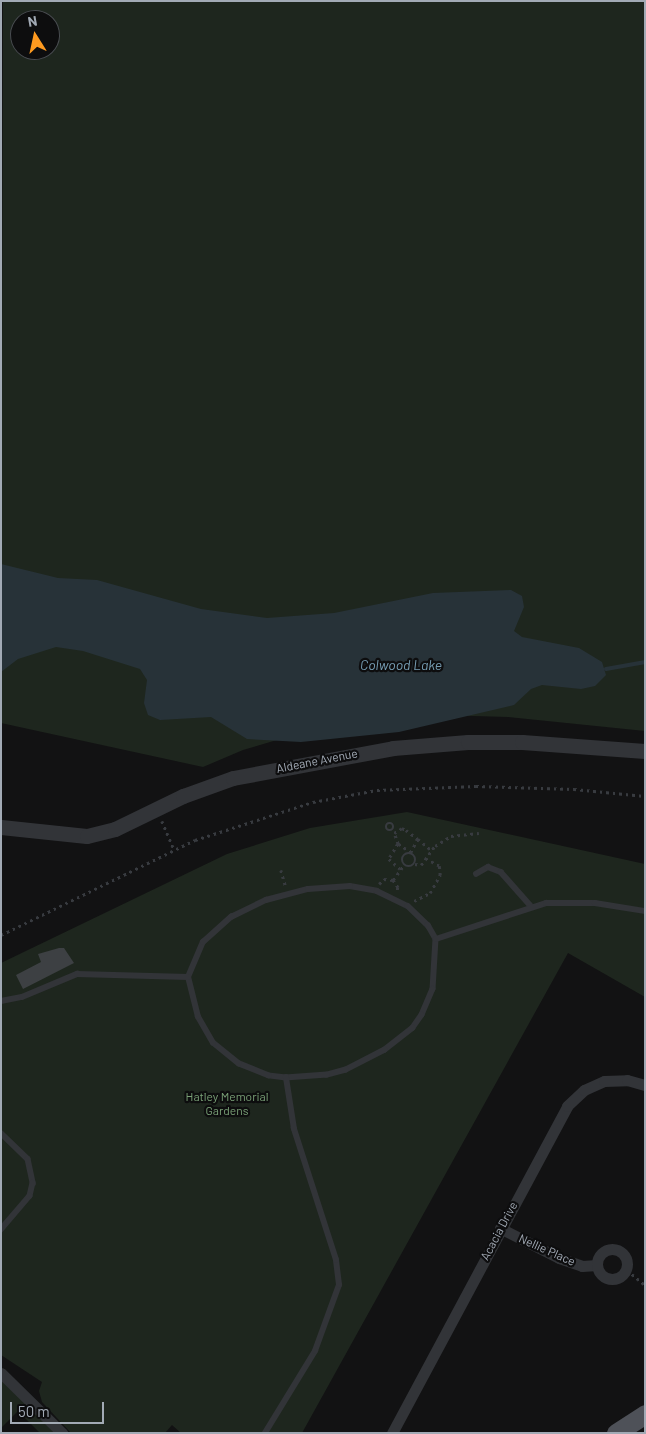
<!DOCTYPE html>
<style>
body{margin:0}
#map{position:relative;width:646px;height:1434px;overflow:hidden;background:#121213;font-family:Barlow,sans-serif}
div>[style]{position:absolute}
.green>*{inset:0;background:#1e261e}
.water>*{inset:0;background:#273238}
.stream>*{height:4px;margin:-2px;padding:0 2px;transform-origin:2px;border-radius:2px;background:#273238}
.building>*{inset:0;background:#3d4043}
.path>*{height:2.5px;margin-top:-1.25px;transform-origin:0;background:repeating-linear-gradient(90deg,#383b40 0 2.5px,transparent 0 6.5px)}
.path>.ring{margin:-1.25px;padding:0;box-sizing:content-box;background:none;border:2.5px solid #383b40;border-radius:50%}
.service>*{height:5.5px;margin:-2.75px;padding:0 2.75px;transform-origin:2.75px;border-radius:2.75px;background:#323438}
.minor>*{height:11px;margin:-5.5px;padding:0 5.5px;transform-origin:5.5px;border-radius:5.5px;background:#323438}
.minor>.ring{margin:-5.5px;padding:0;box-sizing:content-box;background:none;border:11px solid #323438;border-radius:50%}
.tertiary>*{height:15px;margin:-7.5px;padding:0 7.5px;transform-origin:7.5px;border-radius:7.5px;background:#323438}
.primary>*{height:19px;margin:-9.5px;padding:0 9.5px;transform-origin:9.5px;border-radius:9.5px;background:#4e5158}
span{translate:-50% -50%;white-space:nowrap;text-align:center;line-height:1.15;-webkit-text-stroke:4.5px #0d0d0e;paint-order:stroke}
.street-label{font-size:12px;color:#a2aab5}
.park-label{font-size:12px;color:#7aa177}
.water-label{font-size:14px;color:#769db3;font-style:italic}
.frame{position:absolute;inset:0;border:2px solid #a2aab5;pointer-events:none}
.north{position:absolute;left:10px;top:10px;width:50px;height:50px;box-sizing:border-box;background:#0d0d0e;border:1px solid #494c51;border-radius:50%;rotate:350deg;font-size:14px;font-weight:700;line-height:20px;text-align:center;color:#a2aab5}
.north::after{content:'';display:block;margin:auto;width:18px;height:22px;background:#fd9a20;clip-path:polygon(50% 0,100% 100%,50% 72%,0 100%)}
.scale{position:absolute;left:10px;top:1402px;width:94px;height:22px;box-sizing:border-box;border:2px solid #a2aab5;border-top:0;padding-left:6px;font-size:15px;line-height:18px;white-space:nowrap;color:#a2aab5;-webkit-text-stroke:4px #0d0d0e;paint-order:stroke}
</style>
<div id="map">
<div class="green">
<div style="clip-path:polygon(evenodd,3px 1px,645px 1px,645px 731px,508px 717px,437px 715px,304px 732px,243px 750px,203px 767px,1px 723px,3px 1px,20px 20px,50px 20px,50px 50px,20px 50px,20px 20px)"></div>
<div style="clip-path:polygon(407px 812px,645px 864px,645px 997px,568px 953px,302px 1433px,181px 1433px,172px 1425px,165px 1433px,71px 1433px,42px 1402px,39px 1391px,42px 1382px,1px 1355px,1px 963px,227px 854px,310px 828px)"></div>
<div style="clip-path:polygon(1px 1378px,57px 1433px,40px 1433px,18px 1411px,1px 1428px)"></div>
</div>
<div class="water">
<div style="clip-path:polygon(1px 564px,58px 578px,97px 580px,201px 609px,267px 618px,334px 613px,433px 593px,511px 590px,522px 596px,524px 607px,514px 631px,522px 637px,579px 648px,602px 662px,606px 675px,595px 686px,581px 689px,542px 685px,531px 689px,514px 705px,399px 732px,301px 742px,247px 739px,211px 717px,160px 720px,148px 715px,144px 703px,147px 680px,140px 669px,83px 651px,56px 647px,18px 659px,1px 672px)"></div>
</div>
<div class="stream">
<div style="left:606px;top:669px;width:40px;rotate:-10deg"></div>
</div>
<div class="building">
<div style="clip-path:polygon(59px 948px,64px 948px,74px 963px,23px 989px,16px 975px,41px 962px,38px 954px)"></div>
</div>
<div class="path">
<div style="left:162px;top:821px;width:30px;rotate:67deg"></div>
<div class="ring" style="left:386.5px;top:823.5px;width:4.5px;height:4.5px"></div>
<div style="left:418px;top:839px;width:16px;rotate:117deg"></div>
<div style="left:411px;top:853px;width:16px;rotate:-145deg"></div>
<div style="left:398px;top:844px;width:12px;rotate:-110deg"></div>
<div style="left:394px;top:833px;width:9px;rotate:-32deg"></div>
<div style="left:402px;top:828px;width:4px;rotate:27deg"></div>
<div style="left:406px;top:830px;width:15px;rotate:37deg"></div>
<div style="left:418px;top:839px;width:17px;rotate:40deg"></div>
<div style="left:398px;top:844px;width:17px;rotate:121deg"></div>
<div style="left:389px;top:859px;width:15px;rotate:42deg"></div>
<div class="ring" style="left:402px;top:853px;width:11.5px;height:11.5px"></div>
<div style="left:415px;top:864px;width:6px;rotate:9deg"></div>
<div style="left:421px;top:865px;width:24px;rotate:-54deg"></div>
<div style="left:435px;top:846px;width:19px;rotate:-32deg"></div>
<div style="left:451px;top:836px;width:28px;rotate:-6deg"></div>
<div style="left:281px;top:870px;width:18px;rotate:74deg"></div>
<div style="left:393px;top:880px;width:19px;rotate:-54deg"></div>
<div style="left:379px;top:884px;width:7px;rotate:-45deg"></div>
<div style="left:384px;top:879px;width:9px;rotate:6deg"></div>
<div style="left:393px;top:880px;width:9px;rotate:54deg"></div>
<div style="left:398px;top:887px;width:6px;rotate:99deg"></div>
<div style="left:414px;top:901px;width:18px;rotate:-27deg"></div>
<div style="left:430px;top:893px;width:21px;rotate:-61deg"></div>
<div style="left:440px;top:875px;width:9px;rotate:-96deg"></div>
<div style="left:439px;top:866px;width:15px;rotate:-152deg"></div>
<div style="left:1px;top:935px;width:216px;rotate:-26.1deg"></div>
<div style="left:195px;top:840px;width:124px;rotate:-17.9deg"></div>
<div style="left:313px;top:802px;width:65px;rotate:-10.6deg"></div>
<div style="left:377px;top:790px;width:99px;rotate:-2.3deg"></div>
<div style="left:476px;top:786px;width:98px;rotate:1.8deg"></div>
<div style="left:574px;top:789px;width:71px;rotate:5.6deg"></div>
<div style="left:627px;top:1270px;width:23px;rotate:40deg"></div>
</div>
<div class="service">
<div style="left:476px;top:874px;width:14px;rotate:-30deg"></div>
<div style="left:488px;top:867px;width:14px;rotate:21deg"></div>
<div style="left:501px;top:872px;width:45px;rotate:48.6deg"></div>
<div style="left:350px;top:886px;width:27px;rotate:10deg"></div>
<div style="left:377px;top:891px;width:34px;rotate:26deg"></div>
<div style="left:408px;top:906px;width:28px;rotate:44deg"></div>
<div style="left:428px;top:925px;width:16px;rotate:60deg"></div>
<div style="left:436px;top:939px;width:50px;rotate:93.4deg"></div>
<div style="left:433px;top:989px;width:28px;rotate:113deg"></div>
<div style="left:422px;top:1015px;width:16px;rotate:125deg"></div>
<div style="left:413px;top:1028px;width:36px;rotate:142deg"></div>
<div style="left:385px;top:1050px;width:44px;rotate:152.9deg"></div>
<div style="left:346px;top:1070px;width:20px;rotate:165deg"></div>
<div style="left:327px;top:1075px;width:41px;rotate:175.8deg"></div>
<div style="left:286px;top:1078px;width:17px;rotate:-173deg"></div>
<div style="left:269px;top:1076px;width:32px;rotate:-158deg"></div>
<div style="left:239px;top:1064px;width:33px;rotate:-141deg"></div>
<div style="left:213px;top:1043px;width:30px;rotate:-120deg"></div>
<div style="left:198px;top:1017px;width:41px;rotate:-104deg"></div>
<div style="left:188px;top:977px;width:38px;rotate:-67deg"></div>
<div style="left:203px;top:942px;width:38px;rotate:-42deg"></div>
<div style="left:231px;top:917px;width:39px;rotate:-26deg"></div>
<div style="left:266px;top:900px;width:43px;rotate:-14.7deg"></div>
<div style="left:308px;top:889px;width:42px;rotate:-4.1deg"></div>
<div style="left:436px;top:939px;width:116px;rotate:-18.1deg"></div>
<div style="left:546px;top:903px;width:49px"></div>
<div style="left:595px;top:903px;width:51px;rotate:9.1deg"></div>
<div style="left:1px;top:1001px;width:21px;rotate:-11deg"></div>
<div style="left:22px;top:997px;width:60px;rotate:-22.7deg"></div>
<div style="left:77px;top:974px;width:111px;rotate:1.5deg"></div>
<div style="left:1px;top:1133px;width:37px;rotate:44deg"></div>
<div style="left:28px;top:1159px;width:25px;rotate:78deg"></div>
<div style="left:33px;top:1183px;width:13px;rotate:103deg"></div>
<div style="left:30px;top:1196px;width:45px;rotate:130.5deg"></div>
<div style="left:265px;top:1433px;width:96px;rotate:-58.6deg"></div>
<div style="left:315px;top:1351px;width:70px;rotate:-70deg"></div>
<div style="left:339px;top:1285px;width:25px;rotate:-97deg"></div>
<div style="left:336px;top:1260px;width:138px;rotate:-107.8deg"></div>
<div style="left:294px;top:1129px;width:52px;rotate:-98.9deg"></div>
</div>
<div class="minor">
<div style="left:500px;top:1228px;width:66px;rotate:27deg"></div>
<div style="left:559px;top:1258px;width:24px;rotate:19deg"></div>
<div style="left:582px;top:1266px;width:15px;rotate:-4deg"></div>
<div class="ring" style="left:597px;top:1249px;width:19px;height:19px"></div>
<div style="left:1px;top:1373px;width:86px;rotate:44.5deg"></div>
<div style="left:392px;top:1433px;width:371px;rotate:-61.8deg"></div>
<div style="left:567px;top:1106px;width:23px;rotate:-43deg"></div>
<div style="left:584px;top:1090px;width:22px;rotate:-24deg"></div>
<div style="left:604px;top:1081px;width:23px;rotate:-2deg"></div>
<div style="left:627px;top:1080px;width:19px;rotate:16deg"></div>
</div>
<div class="tertiary">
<div style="left:1px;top:827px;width:86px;rotate:6deg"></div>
<div style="left:87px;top:836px;width:29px;rotate:-14deg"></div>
<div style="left:115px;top:829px;width:76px;rotate:-25.9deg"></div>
<div style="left:183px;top:796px;width:53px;rotate:-19.8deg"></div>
<div style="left:233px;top:778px;width:163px;rotate:-10.6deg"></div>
<div style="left:393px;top:748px;width:75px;rotate:-4.6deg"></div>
<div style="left:468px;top:742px;width:54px"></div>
<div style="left:522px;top:742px;width:123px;rotate:4.2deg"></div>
</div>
<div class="primary">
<div style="left:616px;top:1433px;width:35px;rotate:-33deg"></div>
</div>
<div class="street-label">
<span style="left:317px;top:761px;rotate:-11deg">Aldeane Avenue</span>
<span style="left:499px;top:1231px;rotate:-62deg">Acacia Drive</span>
<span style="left:547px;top:1250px;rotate:24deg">Nellie Place</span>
</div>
<div class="park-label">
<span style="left:227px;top:1104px">Hatley Memorial<br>Gardens</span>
</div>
<div class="water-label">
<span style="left:401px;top:665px">Colwood Lake</span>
</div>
<div class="frame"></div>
<div class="north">N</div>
<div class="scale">50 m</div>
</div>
